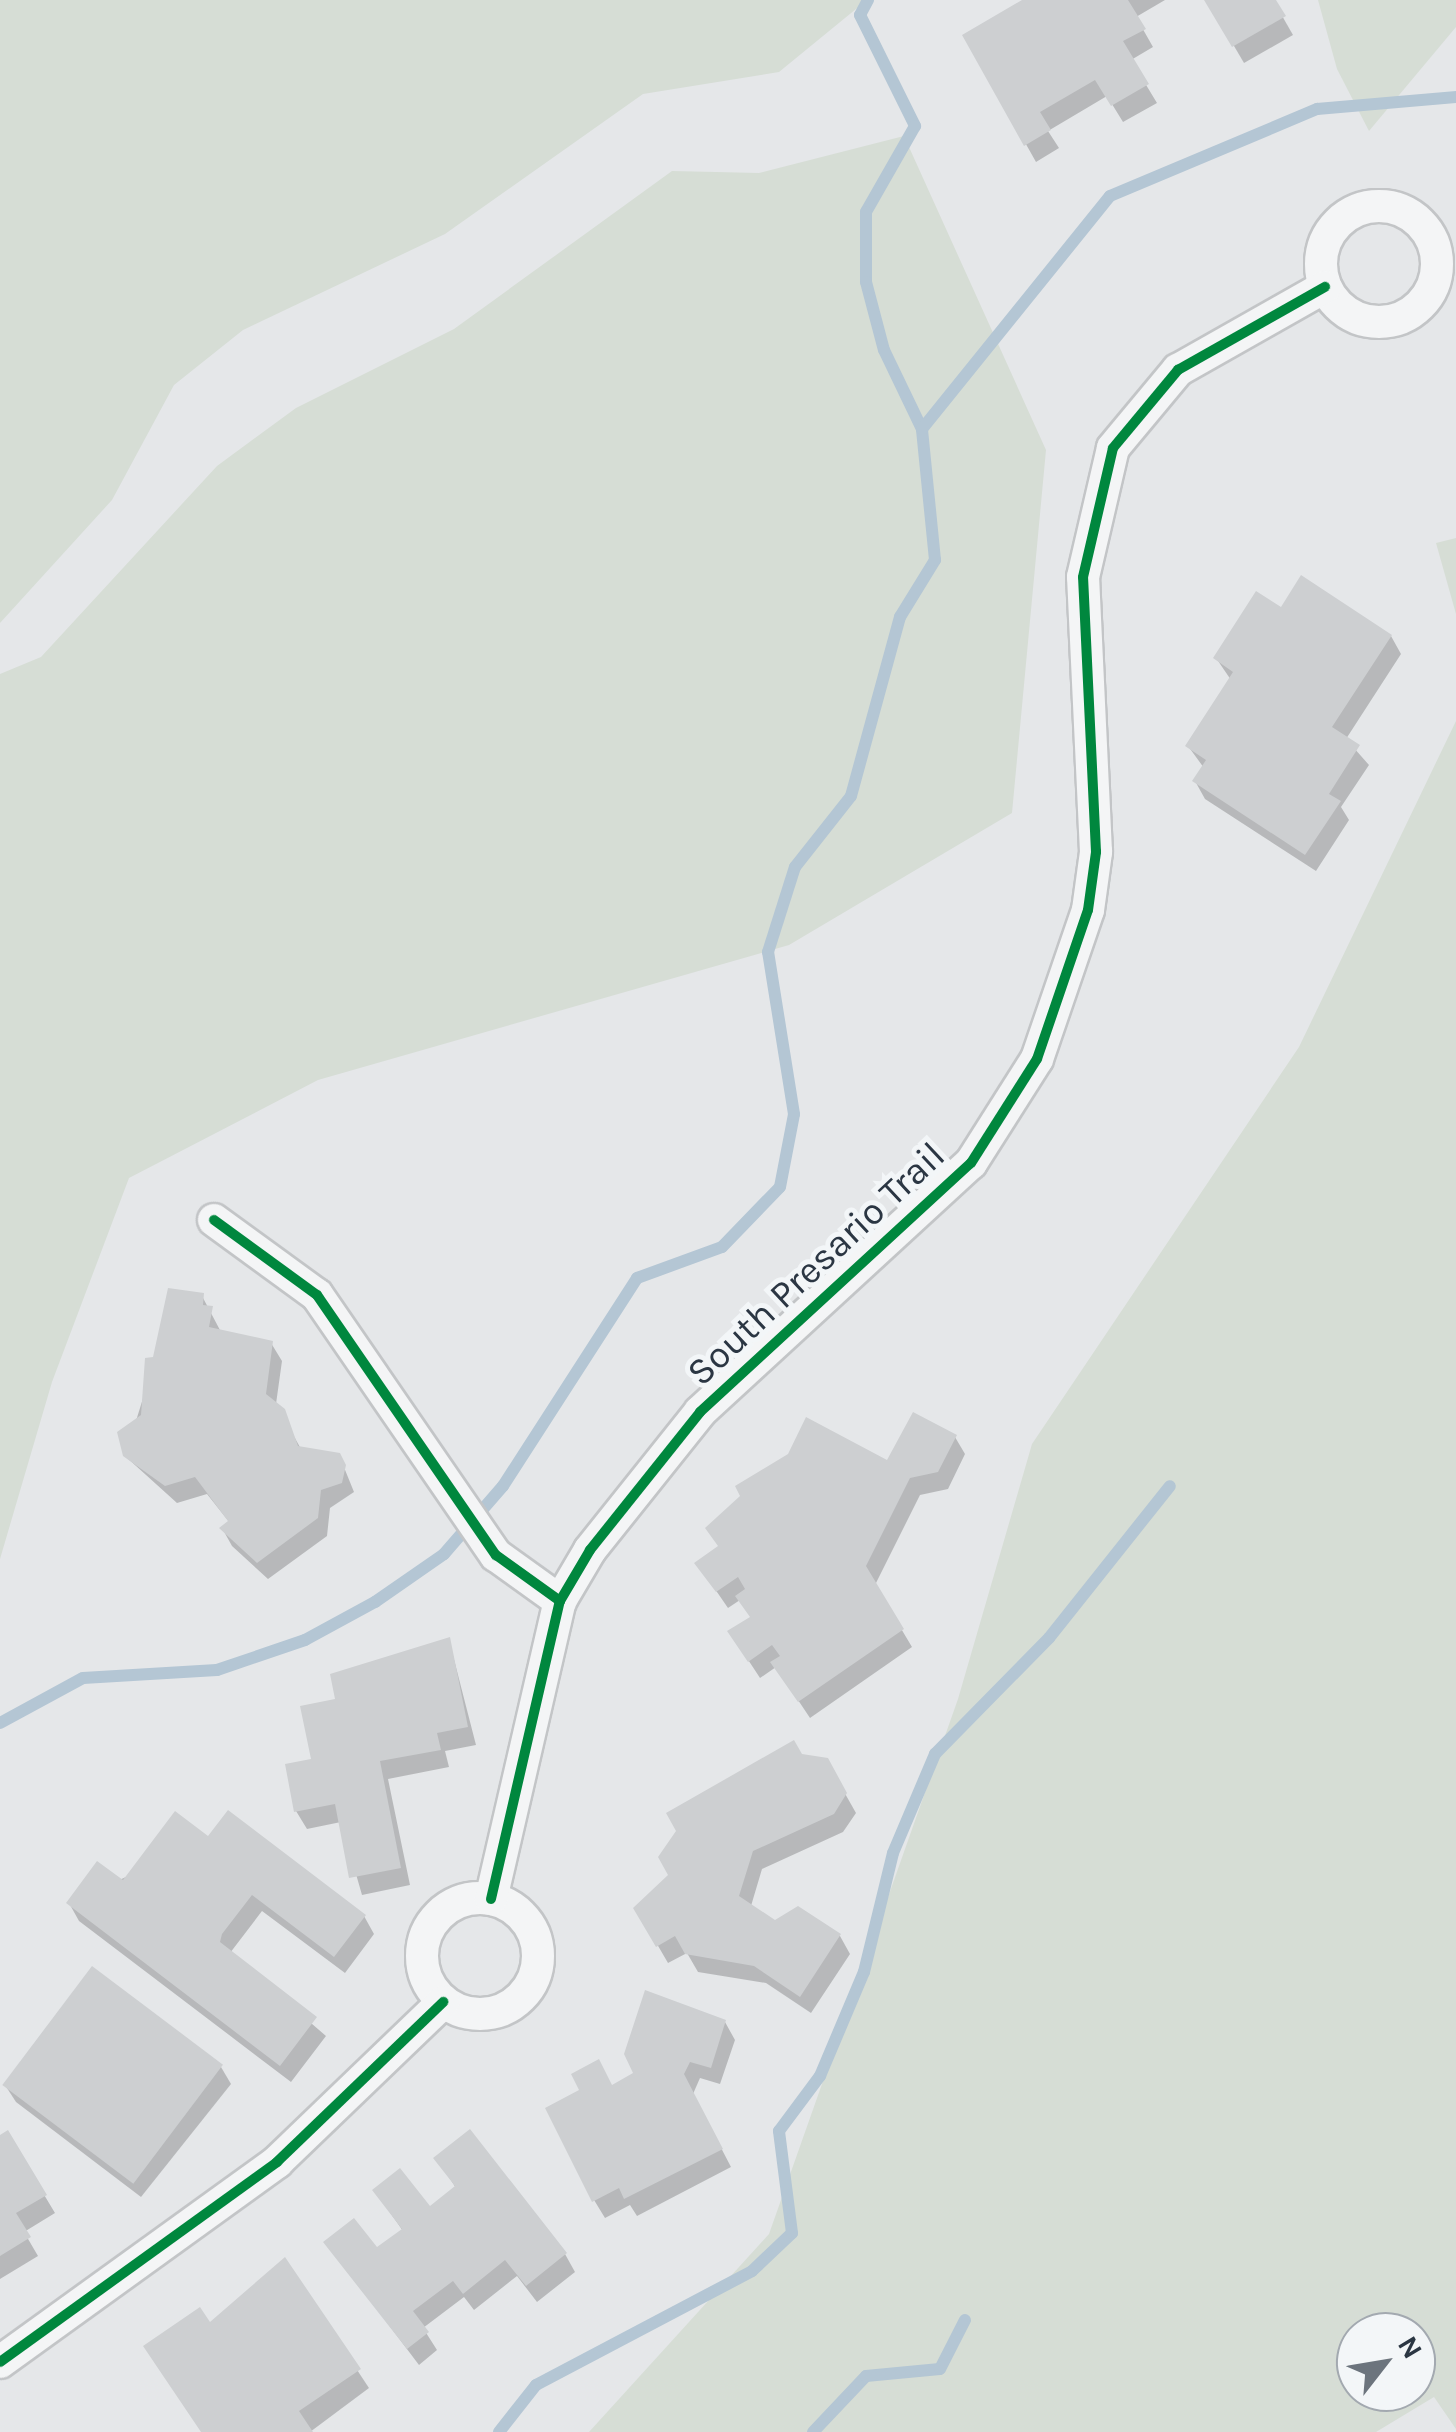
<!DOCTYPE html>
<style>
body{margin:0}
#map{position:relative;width:1456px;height:2432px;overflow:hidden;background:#e5e7e9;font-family:Karla,sans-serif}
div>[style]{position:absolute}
.green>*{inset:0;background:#d6ddd5}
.shadow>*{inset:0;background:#0003}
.stream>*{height:12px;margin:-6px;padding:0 6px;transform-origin:6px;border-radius:6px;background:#b4c6d4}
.building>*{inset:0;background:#cdcfd1;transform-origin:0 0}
.roads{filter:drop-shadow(2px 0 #c3c5c7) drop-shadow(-2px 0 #c3c5c7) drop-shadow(0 2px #c3c5c7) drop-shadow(0 -2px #c3c5c7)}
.street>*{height:32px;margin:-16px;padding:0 16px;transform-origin:16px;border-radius:16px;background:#f4f5f6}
.street>.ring{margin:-16px;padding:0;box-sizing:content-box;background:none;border:32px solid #f4f5f6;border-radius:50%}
.cycleway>*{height:10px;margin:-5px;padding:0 5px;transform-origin:5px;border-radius:5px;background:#00873e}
span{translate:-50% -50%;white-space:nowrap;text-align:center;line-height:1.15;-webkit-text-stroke:10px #f3f6f8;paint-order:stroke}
.street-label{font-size:38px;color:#2b3643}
.north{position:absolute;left:1336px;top:2312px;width:100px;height:100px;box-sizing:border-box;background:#f3f6f8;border:2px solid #a3a9b0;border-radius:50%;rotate:59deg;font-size:28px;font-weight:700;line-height:40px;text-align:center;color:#2b3643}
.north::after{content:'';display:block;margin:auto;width:35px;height:45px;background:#6c747d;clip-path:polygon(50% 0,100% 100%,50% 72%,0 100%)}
</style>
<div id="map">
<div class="green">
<div style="clip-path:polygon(0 0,867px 0,779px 72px,643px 94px,445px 234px,243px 330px,174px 385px,112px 500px,0 623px)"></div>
<div style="clip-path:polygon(1318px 0,1456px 0,1456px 27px,1369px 131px,1337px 69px)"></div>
<div style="clip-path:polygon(904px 136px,1046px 450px,1012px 813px,789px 945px,318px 1080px,129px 1178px,52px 1382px,0 1559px,0 674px,41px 657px,217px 466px,296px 408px,454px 329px,672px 171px,759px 173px)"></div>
<div style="clip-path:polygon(1456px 538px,1456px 614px,1436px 543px)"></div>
<div style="clip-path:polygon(evenodd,1456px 721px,1456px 2429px,1434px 2397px,1376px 2432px,589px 2432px,769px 2234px,958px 1699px,1032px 1444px,1299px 1047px,1456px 721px,1356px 2332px,1416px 2332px,1416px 2392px,1356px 2392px,1356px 2332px)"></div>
</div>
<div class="shadow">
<div style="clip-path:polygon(1027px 0,1165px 0,1136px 17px,1153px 47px,1131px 60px,1157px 103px,1123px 122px,1107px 96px,1048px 131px,1059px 148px,1036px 162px,965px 36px)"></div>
<div style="clip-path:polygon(1207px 0,1273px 0,1293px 35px,1244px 63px)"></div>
<div style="clip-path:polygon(1282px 611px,1391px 636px,1401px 654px,1346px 739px,1369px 765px,1341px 807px,1349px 820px,1316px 871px,1205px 799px,1195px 781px,1204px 768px,1188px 746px,1231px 680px,1216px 658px)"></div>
<div style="clip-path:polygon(202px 1296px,221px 1332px,271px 1343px,282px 1361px,276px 1404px,301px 1449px,339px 1455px,354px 1492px,330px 1508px,327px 1536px,268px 1579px,232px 1546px,222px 1528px,230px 1523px,207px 1494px,177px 1503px,125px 1456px,155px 1360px)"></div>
<div style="clip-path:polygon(955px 1437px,965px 1454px,948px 1489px,920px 1495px,875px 1585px,912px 1647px,810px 1718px,776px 1667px,760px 1678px,741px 1649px,752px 1619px,740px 1600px,728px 1608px,697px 1563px)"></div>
<div style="clip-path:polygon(449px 1640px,476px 1745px,445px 1751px,449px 1767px,388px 1779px,410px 1885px,362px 1895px,341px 1822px,307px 1829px,296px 1811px,338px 1701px)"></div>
<div style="clip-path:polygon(801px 1757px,826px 1760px,856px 1813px,843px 1832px,762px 1869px,751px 1906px,775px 1922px,840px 1936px,850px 1954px,811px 2013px,766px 1983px,698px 1972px,687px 1953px,668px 1963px,636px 1908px)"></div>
<div style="clip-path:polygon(209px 1839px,364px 1916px,374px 1934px,345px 1973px,262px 1911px,230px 1953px,326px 2036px,291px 2082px,79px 1921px,69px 1903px)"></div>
<div style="clip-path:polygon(725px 2022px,735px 2040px,720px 2084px,700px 2078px,693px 2094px,731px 2167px,637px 2216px,630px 2205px,605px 2218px,594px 2200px,612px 2087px)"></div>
<div style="clip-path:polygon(221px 2067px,231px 2084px,141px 2197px,16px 2102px,5px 2085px)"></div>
<div style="clip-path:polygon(7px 2133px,55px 2213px,24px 2232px,38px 2256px,0 2279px,0 2138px)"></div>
<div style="clip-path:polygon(437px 2159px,565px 2254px,575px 2272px,537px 2302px,517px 2276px,474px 2310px,464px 2297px,423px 2328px,437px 2350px,419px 2365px,327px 2243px,377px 2251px,403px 2231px,375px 2191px,430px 2209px,456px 2188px)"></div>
<div style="clip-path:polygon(285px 2261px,369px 2388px,310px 2432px,202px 2432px,209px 2325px)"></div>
</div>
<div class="stream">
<div style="left:868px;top:0;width:17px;rotate:118deg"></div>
<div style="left:860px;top:15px;width:124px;rotate:63.6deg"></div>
<div style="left:915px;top:126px;width:99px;rotate:119.7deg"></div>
<div style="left:866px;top:212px;width:70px;rotate:90deg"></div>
<div style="left:866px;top:282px;width:70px;rotate:75.2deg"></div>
<div style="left:884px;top:350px;width:88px;rotate:64.3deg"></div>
<div style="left:0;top:1723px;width:94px;rotate:-28.5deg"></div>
<div style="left:83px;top:1678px;width:134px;rotate:-3.4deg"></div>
<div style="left:217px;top:1670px;width:93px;rotate:-18.8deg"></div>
<div style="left:305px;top:1640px;width:80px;rotate:-28.5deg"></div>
<div style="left:375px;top:1602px;width:84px;rotate:-34.8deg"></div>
<div style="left:444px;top:1554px;width:90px;rotate:-49.1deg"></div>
<div style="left:503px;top:1486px;width:247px;rotate:-57.2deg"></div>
<div style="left:637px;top:1278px;width:90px;rotate:-20deg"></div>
<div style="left:722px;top:1247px;width:83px;rotate:-46deg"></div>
<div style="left:780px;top:1187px;width:74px;rotate:-79.1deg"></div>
<div style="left:794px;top:1114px;width:164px;rotate:-99.1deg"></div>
<div style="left:768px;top:952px;width:89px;rotate:-72.4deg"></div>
<div style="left:795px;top:867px;width:90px;rotate:-51.7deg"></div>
<div style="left:851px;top:796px;width:186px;rotate:-74.7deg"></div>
<div style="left:900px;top:617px;width:67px;rotate:-58.4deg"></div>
<div style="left:935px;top:560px;width:132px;rotate:-95.7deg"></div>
<div style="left:922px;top:429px;width:299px;rotate:-51.1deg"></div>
<div style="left:1110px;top:196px;width:225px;rotate:-22.8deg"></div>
<div style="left:1317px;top:109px;width:140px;rotate:-4.9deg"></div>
<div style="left:499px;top:2432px;width:60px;rotate:-51.8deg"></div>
<div style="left:536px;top:2385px;width:244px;rotate:-27.8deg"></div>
<div style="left:752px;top:2271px;width:55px;rotate:-43.5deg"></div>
<div style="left:792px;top:2233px;width:103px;rotate:-97.3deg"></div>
<div style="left:779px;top:2131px;width:69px;rotate:-53.3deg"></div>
<div style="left:820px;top:2076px;width:113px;rotate:-67.1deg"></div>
<div style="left:864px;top:1972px;width:122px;rotate:-76.3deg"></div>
<div style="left:893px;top:1853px;width:108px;rotate:-67deg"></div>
<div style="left:935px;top:1754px;width:163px;rotate:-45.5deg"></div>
<div style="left:1049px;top:1638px;width:194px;rotate:-51.5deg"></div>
<div style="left:813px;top:2432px;width:77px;rotate:-46.6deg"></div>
<div style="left:866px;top:2376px;width:74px;rotate:-5.4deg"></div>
<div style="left:940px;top:2369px;width:55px;rotate:-63deg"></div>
</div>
<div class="building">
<div style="clip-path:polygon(1022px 0,1128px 0,1146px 29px,1123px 41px,1149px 84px,1111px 106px,1095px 80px,1040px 112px,1051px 130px,1024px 146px,962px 35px)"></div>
<div style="clip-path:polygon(1204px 0,1276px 0,1286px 16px,1232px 47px)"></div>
<div style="clip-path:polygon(1301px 575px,1392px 635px,1332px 727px,1360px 745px,1329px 794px,1341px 801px,1305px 855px,1192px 781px,1206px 760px,1185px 746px,1233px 672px,1213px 658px,1256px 591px,1281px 607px)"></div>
<div style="clip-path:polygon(168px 1288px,204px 1293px,203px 1305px,213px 1306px,209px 1327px,273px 1341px,266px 1394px,285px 1409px,298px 1446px,340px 1453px,346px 1465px,342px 1483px,321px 1490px,318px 1518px,257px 1563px,219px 1528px,228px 1521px,195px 1477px,165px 1486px,123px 1456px,117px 1432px,141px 1415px,145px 1358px,153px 1357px)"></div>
<div style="clip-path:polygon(913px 1412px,957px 1435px,938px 1472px,910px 1478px,866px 1566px,904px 1629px,798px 1702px,770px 1662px,780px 1656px,772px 1645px,748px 1662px,727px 1631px,750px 1617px,735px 1596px,745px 1589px,738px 1577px,716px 1592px,694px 1563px,718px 1546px,705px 1528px,740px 1496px,735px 1486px,788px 1454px,806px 1417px,887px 1460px)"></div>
<div style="clip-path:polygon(450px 1637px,468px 1727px,437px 1733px,441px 1750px,380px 1761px,401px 1868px,349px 1878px,335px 1804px,294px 1812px,285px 1764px,311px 1759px,300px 1706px,335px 1699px,330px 1674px)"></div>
<div style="clip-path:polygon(794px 1740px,802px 1754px,828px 1758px,847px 1793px,834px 1814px,753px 1851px,739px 1896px,775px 1920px,798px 1906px,841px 1934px,800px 1997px,754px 1966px,685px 1954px,675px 1936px,656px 1947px,633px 1908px,668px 1875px,658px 1857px,676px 1831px,666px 1813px)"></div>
<div style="clip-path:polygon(228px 1810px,366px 1915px,334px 1957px,252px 1895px,222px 1934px,220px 1942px,317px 2017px,280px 2066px,66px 1903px,97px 1861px,123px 1880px,175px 1811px,208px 1836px)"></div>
<div style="left:92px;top:1966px;width:164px;height:149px;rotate:37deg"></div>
<div style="clip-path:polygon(645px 1990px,726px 2020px,711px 2068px,690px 2062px,684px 2074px,723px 2149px,624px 2199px,619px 2188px,592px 2202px,545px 2108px,579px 2090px,571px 2074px,599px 2059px,612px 2085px,633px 2073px,624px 2054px)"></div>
<div style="clip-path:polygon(470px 2129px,567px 2253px,526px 2286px,505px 2260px,463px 2294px,453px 2281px,413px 2311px,429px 2332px,407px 2349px,323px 2242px,354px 2218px,377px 2247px,402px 2229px,372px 2190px,400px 2168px,430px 2206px,455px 2186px,433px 2158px)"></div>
<div style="clip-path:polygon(8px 2130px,47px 2195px,16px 2213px,31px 2237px,0 2256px,0 2135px)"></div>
<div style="clip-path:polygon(285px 2257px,361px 2369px,299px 2411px,313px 2432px,201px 2432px,143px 2346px,200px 2307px,210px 2322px)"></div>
</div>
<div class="roads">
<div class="street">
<div class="ring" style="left:1321px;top:206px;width:84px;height:84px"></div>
<div style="left:214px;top:1220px;width:127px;rotate:36.1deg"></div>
<div style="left:317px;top:1295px;width:316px;rotate:55.5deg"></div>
<div style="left:496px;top:1555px;width:79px;rotate:35.7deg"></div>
<div class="ring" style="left:422px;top:1898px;width:84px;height:84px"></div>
<div style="left:491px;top:1899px;width:306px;rotate:-77deg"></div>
<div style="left:560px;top:1601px;width:59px;rotate:-59.5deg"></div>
<div style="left:590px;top:1550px;width:176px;rotate:-51.4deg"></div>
<div style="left:700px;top:1412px;width:368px;rotate:-42.6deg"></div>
<div style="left:971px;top:1163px;width:123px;rotate:-57.6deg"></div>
<div style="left:1037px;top:1059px;width:157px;rotate:-71.1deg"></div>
<div style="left:1088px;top:910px;width:59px;rotate:-82.1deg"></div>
<div style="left:1096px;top:852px;width:275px;rotate:-92.7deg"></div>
<div style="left:1083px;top:577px;width:132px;rotate:-76.9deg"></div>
<div style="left:1113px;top:448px;width:102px;rotate:-50.2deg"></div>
<div style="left:1178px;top:370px;width:169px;rotate:-29.5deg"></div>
<div style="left:0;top:2362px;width:342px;rotate:-35.8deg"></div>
<div style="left:277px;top:2162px;width:231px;rotate:-43.9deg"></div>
</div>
</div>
<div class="cycleway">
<div style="left:214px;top:1220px;width:127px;rotate:36.1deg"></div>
<div style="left:317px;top:1295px;width:316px;rotate:55.5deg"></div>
<div style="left:496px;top:1555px;width:79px;rotate:35.7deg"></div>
<div style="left:491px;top:1899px;width:306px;rotate:-77deg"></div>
<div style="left:560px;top:1601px;width:59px;rotate:-59.5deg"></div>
<div style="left:590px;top:1550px;width:176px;rotate:-51.4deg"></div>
<div style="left:700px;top:1412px;width:368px;rotate:-42.6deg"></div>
<div style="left:971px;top:1163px;width:123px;rotate:-57.6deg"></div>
<div style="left:1037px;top:1059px;width:157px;rotate:-71.1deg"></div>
<div style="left:1088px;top:910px;width:59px;rotate:-82.1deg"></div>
<div style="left:1096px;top:852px;width:275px;rotate:-92.7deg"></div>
<div style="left:1083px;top:577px;width:132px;rotate:-76.9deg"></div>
<div style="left:1113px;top:448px;width:102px;rotate:-50.2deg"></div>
<div style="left:1178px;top:370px;width:169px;rotate:-29.5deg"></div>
<div style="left:0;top:2362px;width:342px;rotate:-35.8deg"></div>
<div style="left:277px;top:2162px;width:231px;rotate:-43.9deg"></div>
</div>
<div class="street-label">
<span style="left:816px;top:1264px;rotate:-43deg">South Presario Trail</span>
</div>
<div class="north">N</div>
</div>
